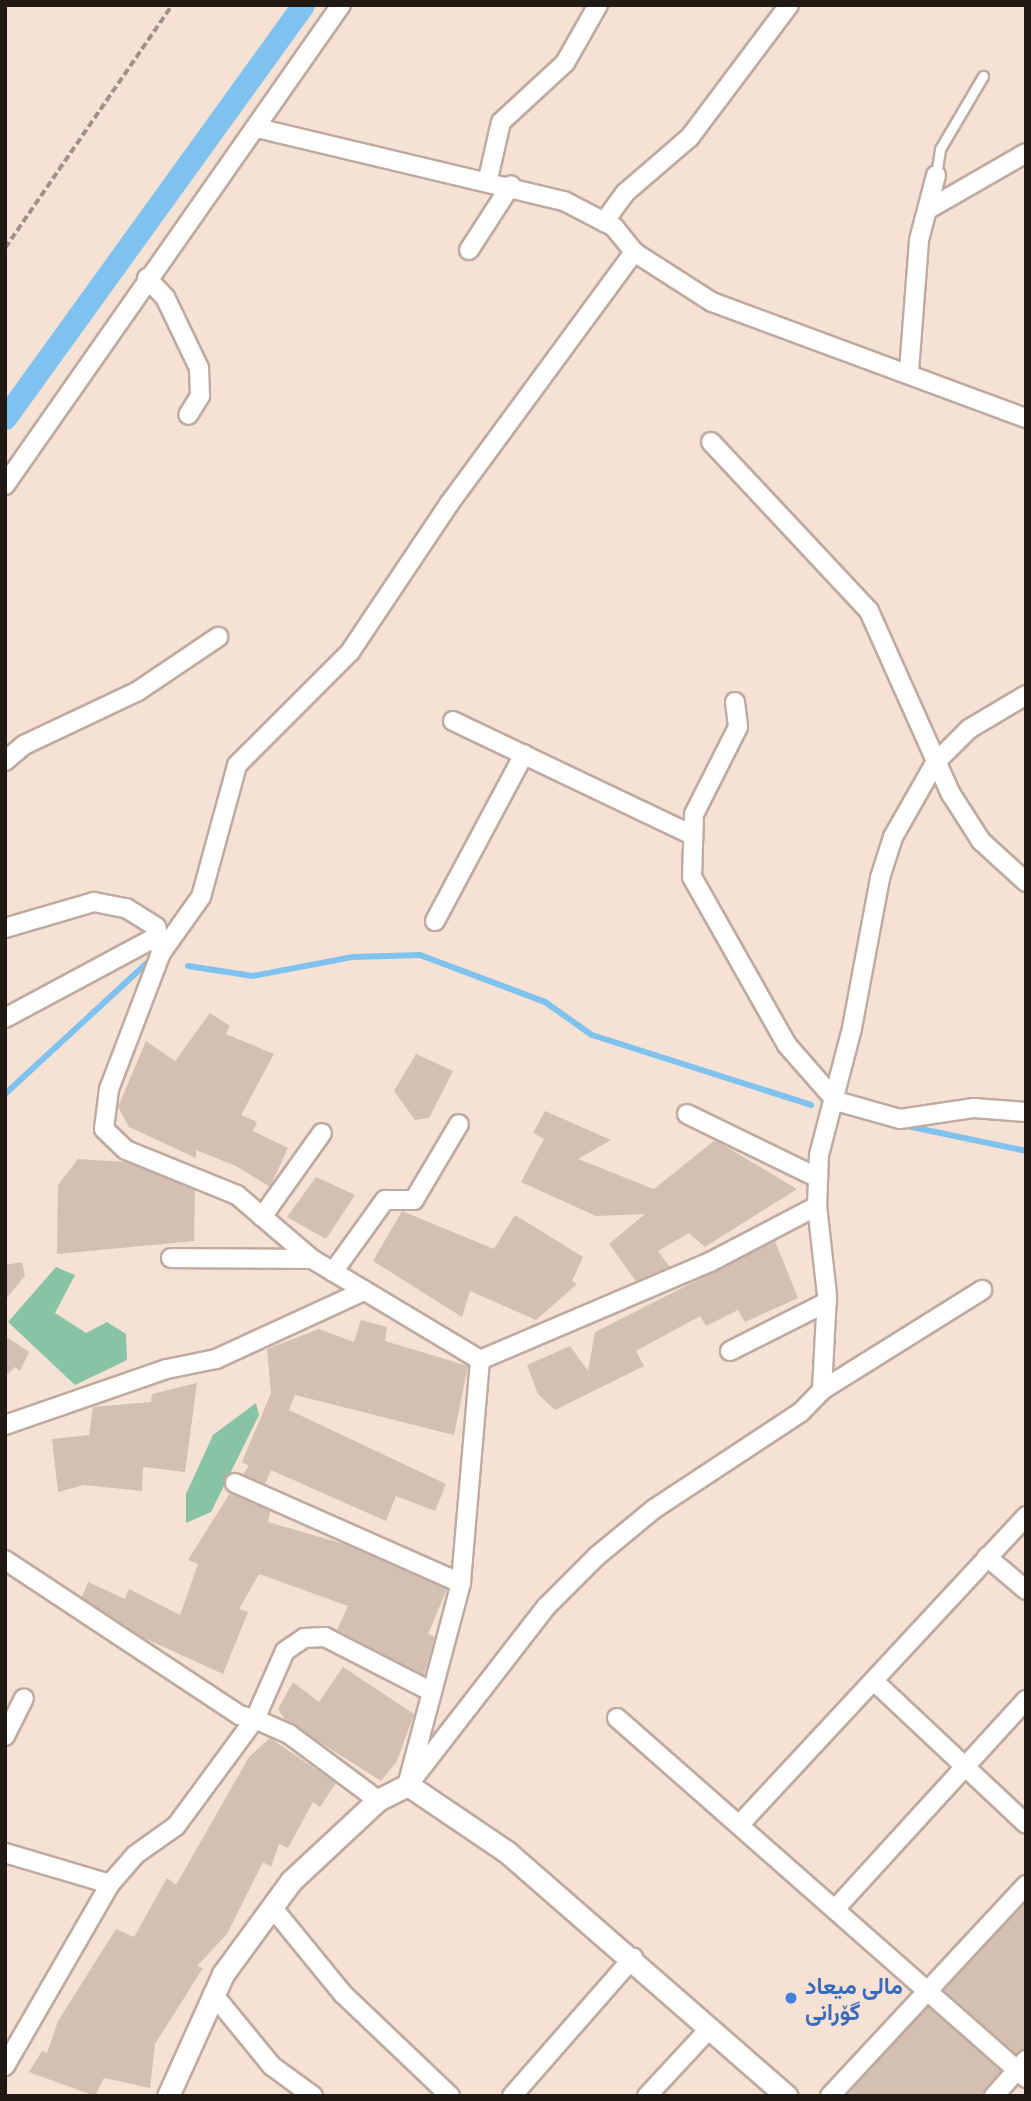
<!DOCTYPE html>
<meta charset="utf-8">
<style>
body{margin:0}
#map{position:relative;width:1031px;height:2101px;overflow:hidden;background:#f6e1d5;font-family:"Exo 2",Vazirmatn,sans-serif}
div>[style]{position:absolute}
.green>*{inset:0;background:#88c3a3}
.stream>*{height:6px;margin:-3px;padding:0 3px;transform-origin:3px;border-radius:3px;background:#7fc2ef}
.canal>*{height:23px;margin:-11.5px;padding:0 11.5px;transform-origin:11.5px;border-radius:11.5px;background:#7fc2ef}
.building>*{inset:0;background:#d4bfb3}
.path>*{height:3.5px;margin-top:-1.75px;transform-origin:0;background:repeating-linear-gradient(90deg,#a19289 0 7px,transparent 0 10.5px)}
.roads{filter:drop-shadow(2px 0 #bfaa9f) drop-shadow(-2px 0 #bfaa9f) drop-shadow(0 2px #bfaa9f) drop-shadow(0 -2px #bfaa9f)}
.service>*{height:9px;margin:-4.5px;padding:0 4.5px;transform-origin:4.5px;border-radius:4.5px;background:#fff}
.minor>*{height:18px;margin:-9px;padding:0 9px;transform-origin:9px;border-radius:9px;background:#fff}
.tertiary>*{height:21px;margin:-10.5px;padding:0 10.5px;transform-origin:10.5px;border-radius:10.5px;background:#fff}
.dots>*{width:19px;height:19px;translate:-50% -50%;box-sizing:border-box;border:4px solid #f6e1d5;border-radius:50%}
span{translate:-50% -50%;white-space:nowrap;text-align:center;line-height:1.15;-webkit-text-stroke:5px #f6e1d5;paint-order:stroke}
.shop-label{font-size:23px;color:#366cbe;font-weight:700}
.left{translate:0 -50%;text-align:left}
.frame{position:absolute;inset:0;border:7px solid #201914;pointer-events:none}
</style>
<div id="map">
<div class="green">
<div style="clip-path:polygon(56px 1267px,75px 1275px,55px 1313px,86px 1333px,107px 1322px,126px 1334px,127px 1360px,75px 1385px,8px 1322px)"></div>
<div style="clip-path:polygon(256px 1403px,259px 1415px,211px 1512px,186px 1523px,186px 1494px,213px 1435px)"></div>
</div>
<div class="stream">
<div style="left:188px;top:966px;width:66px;rotate:8.7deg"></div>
<div style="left:253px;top:976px;width:102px;rotate:-10.8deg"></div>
<div style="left:353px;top:957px;width:67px;rotate:-1.7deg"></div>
<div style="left:420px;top:955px;width:134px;rotate:20.6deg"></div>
<div style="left:545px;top:1002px;width:57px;rotate:35.1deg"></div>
<div style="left:592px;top:1035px;width:230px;rotate:17.7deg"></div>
<div style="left:5px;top:1094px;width:192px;rotate:-42.7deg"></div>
<div style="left:902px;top:1125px;width:127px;rotate:11.8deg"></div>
</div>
<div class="canal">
<div style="left:5px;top:418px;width:509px;rotate:-54.19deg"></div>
</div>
<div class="building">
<div style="clip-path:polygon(210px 1013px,230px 1026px,226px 1034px,274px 1054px,241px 1115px,257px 1122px,253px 1131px,288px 1148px,270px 1187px,236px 1166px,196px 1150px,196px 1158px,129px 1127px,118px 1107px,146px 1041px,175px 1061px)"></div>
<div style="clip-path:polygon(416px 1054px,453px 1071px,429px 1118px,415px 1120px,394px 1091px)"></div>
<div style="clip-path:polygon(545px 1111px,611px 1140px,578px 1159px,654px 1189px,715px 1140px,797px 1189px,705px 1247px,689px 1233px,658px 1251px,670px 1267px,636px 1281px,609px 1244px,645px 1214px,596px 1216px,521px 1182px,544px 1139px,533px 1133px)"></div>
<div style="clip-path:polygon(78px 1159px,126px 1162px,195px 1190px,194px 1241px,57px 1254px,58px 1185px)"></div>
<div style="clip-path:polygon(316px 1177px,355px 1195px,326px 1239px,287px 1217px)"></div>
<div style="clip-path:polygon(402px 1211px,494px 1249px,515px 1215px,583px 1257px,572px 1281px,577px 1284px,536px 1320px,470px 1291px,462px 1317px,373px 1261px)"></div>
<div style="clip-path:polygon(775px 1241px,798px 1298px,745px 1322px,738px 1310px,706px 1326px,700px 1316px,636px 1351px,644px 1366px,555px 1410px,538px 1394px,527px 1365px,570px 1346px,588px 1371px,595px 1332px)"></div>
<div style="clip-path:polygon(22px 1262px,25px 1276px,5px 1300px,5px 1265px)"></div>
<div style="clip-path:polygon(361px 1320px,387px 1327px,385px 1341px,468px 1366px,454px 1435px,295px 1395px,289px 1410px,446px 1484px,435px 1511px,396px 1496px,386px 1521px,271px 1470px,265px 1484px,243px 1474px,249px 1466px,242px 1462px,271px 1393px,267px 1349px,319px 1329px,354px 1342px)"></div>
<div style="clip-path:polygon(5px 1336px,29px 1352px,20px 1371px,15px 1367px,5px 1377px)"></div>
<div style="clip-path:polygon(197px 1383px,185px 1472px,143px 1467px,142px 1491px,84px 1485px,58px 1492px,52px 1439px,89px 1435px,93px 1407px,151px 1402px,152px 1394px)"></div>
<div style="clip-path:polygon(230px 1493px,270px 1511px,268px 1522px,344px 1544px,447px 1589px,428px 1634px,435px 1637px,424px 1675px,337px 1630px,348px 1606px,259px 1574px,239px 1609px,248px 1612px,223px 1674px,144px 1638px,82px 1597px,88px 1582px,125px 1599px,129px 1589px,180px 1615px,198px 1564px,188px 1560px)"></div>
<div style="clip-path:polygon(343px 1667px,414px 1714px,397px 1761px,381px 1781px,285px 1720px,278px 1709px,293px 1682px,319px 1702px)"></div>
<div style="clip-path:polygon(270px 1738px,336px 1783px,320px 1807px,313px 1802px,288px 1848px,279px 1844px,271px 1867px,263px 1862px,227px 1934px,197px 1966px,203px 1968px,155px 2044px,150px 2088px,104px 2078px,95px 2096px,29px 2072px,42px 2051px,47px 2053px,58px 2021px,116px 1929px,134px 1937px,167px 1878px,176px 1885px,249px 1757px)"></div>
<div style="clip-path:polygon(1026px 1902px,1026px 2049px,1016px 2054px,944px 1990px)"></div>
<div style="clip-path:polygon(928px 2007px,1001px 2071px,983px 2096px,846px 2096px)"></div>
</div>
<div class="path">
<div style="left:5px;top:248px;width:295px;rotate:-55.5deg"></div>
</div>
<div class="roads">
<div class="service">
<div style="left:936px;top:175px;width:26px;rotate:-81deg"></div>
<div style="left:940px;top:149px;width:85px;rotate:-59.5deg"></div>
</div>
<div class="minor">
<div style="left:257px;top:128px;width:316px;rotate:13.4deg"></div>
<div style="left:564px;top:201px;width:56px;rotate:27.5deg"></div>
<div style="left:614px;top:227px;width:32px;rotate:51deg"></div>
<div style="left:634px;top:252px;width:93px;rotate:32.7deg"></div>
<div style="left:712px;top:302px;width:335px;rotate:20.3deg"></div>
<div style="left:488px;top:179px;width:58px;rotate:-77.2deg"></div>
<div style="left:501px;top:122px;width:87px;rotate:-42.7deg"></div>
<div style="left:565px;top:63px;width:67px;rotate:-60.4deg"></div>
<div style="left:927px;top:210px;width:114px;rotate:-29.9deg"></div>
<div style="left:604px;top:222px;width:36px;rotate:-54deg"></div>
<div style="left:625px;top:193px;width:86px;rotate:-40.7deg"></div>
<div style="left:690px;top:137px;width:165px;rotate:-53.1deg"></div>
<div style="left:469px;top:250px;width:77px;rotate:-57.1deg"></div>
<div style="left:147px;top:278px;width:26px;rotate:47deg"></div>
<div style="left:165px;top:297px;width:79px;rotate:64.4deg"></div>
<div style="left:199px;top:368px;width:28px;rotate:88deg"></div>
<div style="left:200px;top:396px;width:22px;rotate:122deg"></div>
<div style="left:909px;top:371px;width:131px;rotate:-85.6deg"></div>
<div style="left:919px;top:240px;width:67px;rotate:-75.3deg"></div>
<div style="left:711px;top:442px;width:231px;rotate:46.9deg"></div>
<div style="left:869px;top:611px;width:201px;rotate:65.9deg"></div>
<div style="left:951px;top:794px;width:56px;rotate:57.4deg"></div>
<div style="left:981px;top:841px;width:61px;rotate:42.3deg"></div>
<div style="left:5px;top:485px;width:586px;rotate:-55.01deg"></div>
<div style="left:735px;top:702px;width:25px;rotate:83deg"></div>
<div style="left:738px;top:727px;width:97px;rotate:116.8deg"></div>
<div style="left:694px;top:814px;width:63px;rotate:91.8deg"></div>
<div style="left:692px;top:877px;width:193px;rotate:60.5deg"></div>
<div style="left:787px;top:1045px;width:74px;rotate:48.8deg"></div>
<div style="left:836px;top:1101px;width:66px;rotate:15.7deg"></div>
<div style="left:900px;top:1119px;width:75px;rotate:-8.5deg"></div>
<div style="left:974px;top:1108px;width:52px;rotate:4.4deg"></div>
<div style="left:453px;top:721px;width:263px;rotate:25.5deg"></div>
<div style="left:5px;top:761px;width:25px;rotate:-40deg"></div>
<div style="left:24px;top:745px;width:126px;rotate:-25.3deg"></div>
<div style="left:138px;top:691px;width:97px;rotate:-34deg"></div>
<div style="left:435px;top:921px;width:189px;rotate:-61.9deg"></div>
<div style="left:5px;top:928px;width:93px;rotate:-16.3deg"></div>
<div style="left:94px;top:902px;width:33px;rotate:11deg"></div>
<div style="left:126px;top:908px;width:36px;rotate:32deg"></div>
<div style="left:156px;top:927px;width:26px;rotate:79deg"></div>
<div style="left:161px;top:953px;width:146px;rotate:110.9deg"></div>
<div style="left:109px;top:1089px;width:40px;rotate:97.1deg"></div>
<div style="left:104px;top:1129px;width:30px;rotate:44deg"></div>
<div style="left:126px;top:1150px;width:120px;rotate:22.1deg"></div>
<div style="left:237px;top:1195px;width:99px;rotate:40.5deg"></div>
<div style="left:312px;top:1259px;width:196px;rotate:31deg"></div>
<div style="left:480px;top:1360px;width:224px;rotate:94.9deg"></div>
<div style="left:461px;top:1583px;width:203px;rotate:104.9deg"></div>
<div style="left:161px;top:953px;width:69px;rotate:-54.5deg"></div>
<div style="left:201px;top:897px;width:137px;rotate:-74.7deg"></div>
<div style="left:237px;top:765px;width:160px;rotate:-45deg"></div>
<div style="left:350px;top:652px;width:178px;rotate:-56.2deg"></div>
<div style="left:449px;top:504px;width:313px;rotate:-53.7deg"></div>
<div style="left:5px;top:1018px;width:174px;rotate:-28.2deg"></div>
<div style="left:687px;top:1114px;width:146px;rotate:26deg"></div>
<div style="left:262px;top:1217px;width:103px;rotate:-54.5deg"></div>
<div style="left:171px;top:1258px;width:141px;rotate:0.4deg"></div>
<div style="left:333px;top:1272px;width:89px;rotate:-54.2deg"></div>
<div style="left:385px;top:1200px;width:29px"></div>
<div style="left:414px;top:1200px;width:88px;rotate:-59.4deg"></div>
<div style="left:730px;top:1351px;width:109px;rotate:-26.8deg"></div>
<div style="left:480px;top:1360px;width:250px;rotate:-23.1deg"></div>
<div style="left:710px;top:1262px;width:121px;rotate:-27.6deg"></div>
<div style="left:822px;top:1390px;width:189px;rotate:-32deg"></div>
<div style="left:5px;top:1425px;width:171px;rotate:-19.1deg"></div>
<div style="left:167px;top:1369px;width:50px;rotate:-11.5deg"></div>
<div style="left:216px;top:1359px;width:163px;rotate:-24.7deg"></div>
<div style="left:235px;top:1483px;width:247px;rotate:23.9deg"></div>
<div style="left:987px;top:1557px;width:51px;rotate:40.2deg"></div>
<div style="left:5px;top:1560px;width:281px;rotate:33.5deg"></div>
<div style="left:239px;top:1715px;width:16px;rotate:14deg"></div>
<div style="left:255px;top:1719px;width:74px;rotate:-66.2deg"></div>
<div style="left:285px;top:1651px;width:23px;rotate:-34deg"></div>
<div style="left:304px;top:1638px;width:21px;rotate:-3deg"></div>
<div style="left:325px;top:1637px;width:120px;rotate:27.2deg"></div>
<div style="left:875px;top:1682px;width:207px;rotate:43.2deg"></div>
<div style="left:617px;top:1718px;width:545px;rotate:41.35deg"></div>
<div style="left:5px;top:1736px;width:42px;rotate:-63.4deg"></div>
<div style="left:408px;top:1785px;width:225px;rotate:-52.2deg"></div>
<div style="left:546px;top:1607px;width:72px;rotate:-45deg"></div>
<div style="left:597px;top:1556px;width:74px;rotate:-39.5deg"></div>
<div style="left:654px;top:1509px;width:176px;rotate:-33.4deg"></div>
<div style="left:801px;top:1412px;width:30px;rotate:-46deg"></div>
<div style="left:822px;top:1390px;width:95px;rotate:-87deg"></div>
<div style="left:827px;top:1295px;width:90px;rotate:-96.4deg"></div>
<div style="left:817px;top:1206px;width:51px;rotate:-87.8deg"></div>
<div style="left:819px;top:1155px;width:131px;rotate:-75.4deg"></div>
<div style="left:852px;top:1028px;width:153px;rotate:-79.4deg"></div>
<div style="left:880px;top:878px;width:43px;rotate:-72.4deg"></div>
<div style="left:893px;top:837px;width:85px;rotate:-60.4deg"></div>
<div style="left:935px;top:763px;width:48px;rotate:-45deg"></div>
<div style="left:969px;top:729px;width:66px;rotate:-30.8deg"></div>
<div style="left:741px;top:1823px;width:419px;rotate:-47.1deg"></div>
<div style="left:5px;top:1853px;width:109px;rotate:16.4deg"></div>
<div style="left:272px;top:1907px;width:112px;rotate:50.8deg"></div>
<div style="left:343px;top:1994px;width:148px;rotate:43.6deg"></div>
<div style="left:836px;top:1908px;width:282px;rotate:-47.6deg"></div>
<div style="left:213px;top:1994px;width:93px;rotate:50.7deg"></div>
<div style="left:272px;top:2066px;width:51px;rotate:36.2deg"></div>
<div style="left:5px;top:2066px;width:210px;rotate:-60deg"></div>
<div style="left:110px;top:1884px;width:38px;rotate:-49deg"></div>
<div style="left:135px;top:1855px;width:50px;rotate:-35.3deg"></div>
<div style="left:176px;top:1826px;width:133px;rotate:-53.6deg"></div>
<div style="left:255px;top:1719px;width:37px;rotate:24deg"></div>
<div style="left:289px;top:1734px;width:111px;rotate:36.6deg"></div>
<div style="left:512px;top:2096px;width:184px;rotate:-48.8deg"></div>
<div style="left:647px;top:2096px;width:93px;rotate:-47.2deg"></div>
<div style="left:830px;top:2096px;width:288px;rotate:-47.1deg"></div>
<div style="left:994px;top:2096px;width:48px;rotate:-48.4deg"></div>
</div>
<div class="tertiary">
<div style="left:168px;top:2096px;width:134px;rotate:-65.7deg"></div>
<div style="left:223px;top:1974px;width:115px;rotate:-53.8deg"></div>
<div style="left:291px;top:1881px;width:119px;rotate:-43deg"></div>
<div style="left:378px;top:1800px;width:34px;rotate:-27deg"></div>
<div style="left:408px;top:1785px;width:120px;rotate:34.1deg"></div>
<div style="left:507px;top:1852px;width:371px;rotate:41.1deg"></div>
</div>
</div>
<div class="dots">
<div style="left:791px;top:1998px;background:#3f7fe0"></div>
</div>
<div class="shop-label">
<span class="left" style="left:805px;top:1998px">مالی میعاد<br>گۆرانی</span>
</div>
<div class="frame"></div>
</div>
